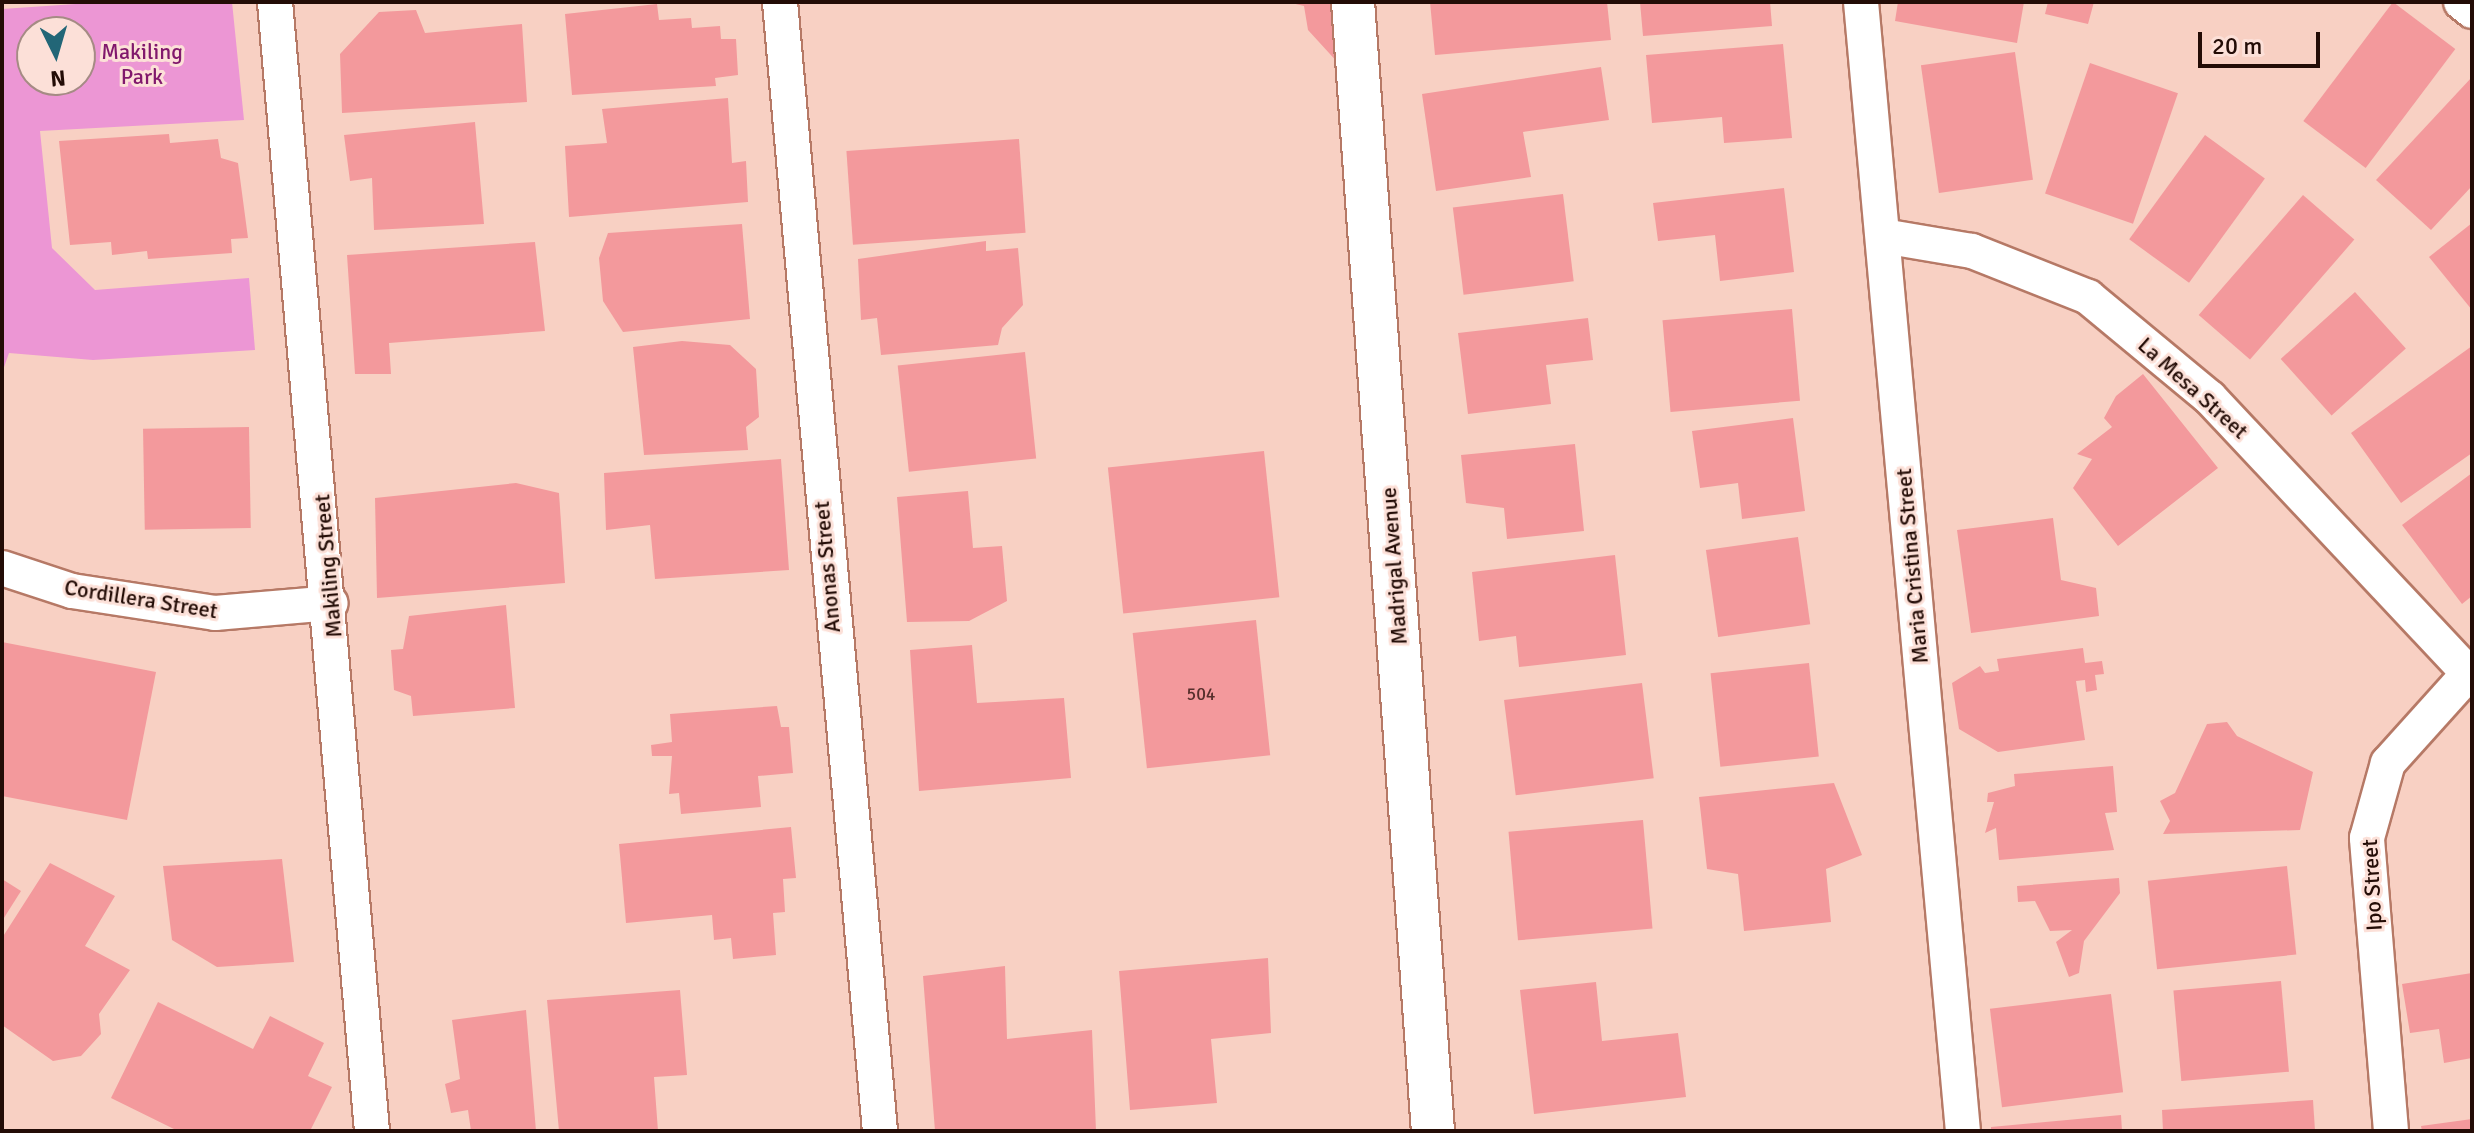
<!DOCTYPE html>
<style>
body{margin:0}
#map{position:relative;width:2474px;height:1133px;overflow:hidden;background:#f8d0c3;font-family:Signika,sans-serif}
div>[style]{position:absolute}
.green>*{inset:0;background:#ec96d4}
.building>*{inset:0;background:#f3999c;transform-origin:0 0}
.roads{filter:drop-shadow(2px 0 #b67966) drop-shadow(-2px 0 #b67966) drop-shadow(0 2px #b67966) drop-shadow(0 -2px #b67966)}
.minor>*{height:34px;margin:-17px;padding:0 17px;transform-origin:17px;border-radius:17px;background:#fff}
.tertiary>*{height:42px;margin:-21px;padding:0 21px;transform-origin:21px;border-radius:21px;background:#fff}
span{translate:-50% -50%;white-space:nowrap;text-align:center;line-height:1.15;-webkit-text-stroke:6px #fce0d8;paint-order:stroke}
.number-label{font-size:18px;color:#572f2c}
.number-label span{-webkit-text-stroke-width:0}
.park-label{font-size:22px;color:#81186c}
.street-label{font-size:22px;color:#230c06}
.frame{position:absolute;inset:0;border:4px solid #230c06;pointer-events:none}
.north{position:absolute;left:16px;top:16px;width:80px;height:80px;box-sizing:border-box;background:#fce0d8;border:2px solid #a58b84;border-radius:50%;rotate:175deg;font-size:22px;font-weight:700;line-height:32px;text-align:center;color:#230c06}
.north::after{content:'';display:block;margin:auto;width:28px;height:36px;background:#267;clip-path:polygon(50% 0,100% 100%,50% 72%,0 100%)}
.scale{position:absolute;left:2198px;top:32px;width:122px;height:36px;box-sizing:border-box;border:4px solid #230c06;border-top:0;padding-left:10px;font-size:24px;line-height:28px;white-space:nowrap;color:#230c06;-webkit-text-stroke:6px #fce0d8;paint-order:stroke}
</style>
<div id="map">
<div class="green">
<div style="clip-path:polygon(evenodd,105px 2px,232px 2px,244px 120px,40px 131px,52px 248px,95px 290px,249px 278px,255px 350px,93px 360px,9px 353px,2px 373px,2px 9px,105px 2px,32px 32px,80px 32px,80px 80px,32px 80px,32px 32px)"></div>
</div>
<div class="building">
<div style="clip-path:polygon(1287px 2px,1334px 2px,1340px 65px,1308px 30px,1304px 6px)"></div>
<div style="clip-path:polygon(1430px 2px,1607px 2px,1611px 40px,1435px 55px)"></div>
<div style="clip-path:polygon(1640px 2px,1770px 2px,1772px 26px,1643px 36px)"></div>
<div style="clip-path:polygon(1898px 2px,2024px 2px,2017px 43px,1895px 21px)"></div>
<div style="clip-path:polygon(2048px 2px,2094px 2px,2088px 24px,2045px 14px)"></div>
<div style="left:2393px;top:2px;width:78px;height:149px;rotate:37deg"></div>
<div style="clip-path:polygon(657px 4px,659px 20px,691px 18px,692px 28px,720px 26px,721px 39px,736px 39px,738px 75px,715px 78px,716px 86px,572px 95px,565px 14px)"></div>
<div style="clip-path:polygon(416px 10px,425px 33px,522px 24px,527px 102px,342px 113px,340px 54px,379px 12px)"></div>
<div style="clip-path:polygon(1783px 44px,1792px 138px,1724px 143px,1722px 117px,1652px 123px,1646px 55px)"></div>
<div style="left:2015px;top:52px;width:129px;height:95px;rotate:82deg"></div>
<div style="left:2090px;top:63px;width:93px;height:138px;rotate:19deg"></div>
<div style="clip-path:polygon(1601px 67px,1609px 120px,1523px 132px,1531px 177px,1436px 191px,1422px 94px)"></div>
<div style="clip-path:polygon(2472px 77px,2472px 186px,2431px 230px,2376px 180px)"></div>
<div style="clip-path:polygon(728px 98px,732px 163px,746px 161px,748px 202px,569px 217px,565px 146px,607px 143px,602px 109px)"></div>
<div style="clip-path:polygon(475px 122px,484px 224px,374px 230px,372px 178px,350px 181px,344px 135px)"></div>
<div style="clip-path:polygon(169px 134px,170px 143px,218px 139px,221px 158px,238px 163px,248px 238px,231px 239px,232px 253px,148px 259px,147px 251px,112px 255px,111px 242px,70px 245px,59px 141px)"></div>
<div style="left:2205px;top:135px;width:74px;height:129px;rotate:36deg"></div>
<div style="left:1019px;top:139px;width:94px;height:173px;rotate:86deg"></div>
<div style="clip-path:polygon(1784px 188px,1794px 272px,1720px 281px,1715px 235px,1658px 241px,1653px 203px)"></div>
<div style="left:1563px;top:194px;width:88px;height:111px;rotate:83deg"></div>
<div style="left:2303px;top:195px;width:68px;height:159px;rotate:41deg"></div>
<div style="clip-path:polygon(2472px 223px,2472px 310px,2429px 257px)"></div>
<div style="clip-path:polygon(742px 224px,750px 319px,623px 332px,603px 301px,599px 258px,608px 233px)"></div>
<div style="clip-path:polygon(986px 241px,986px 251px,1018px 248px,1023px 305px,1002px 328px,998px 345px,881px 355px,877px 318px,861px 320px,858px 259px)"></div>
<div style="clip-path:polygon(535px 242px,545px 331px,389px 343px,391px 374px,355px 374px,347px 255px)"></div>
<div style="left:2355px;top:292px;width:76px;height:100px;rotate:48deg"></div>
<div style="left:1792px;top:309px;width:92px;height:130px;rotate:85deg"></div>
<div style="clip-path:polygon(1588px 318px,1593px 360px,1546px 365px,1551px 404px,1468px 414px,1458px 333px)"></div>
<div style="clip-path:polygon(682px 341px,730px 345px,756px 369px,759px 417px,746px 427px,748px 450px,644px 455px,633px 347px)"></div>
<div style="clip-path:polygon(2472px 346px,2472px 453px,2401px 503px,2351px 433px)"></div>
<div style="left:1025px;top:352px;width:107px;height:128px;rotate:84deg"></div>
<div style="clip-path:polygon(2143px 374px,2218px 468px,2118px 546px,2073px 488px,2092px 459px,2077px 454px,2112px 427px,2104px 418px,2116px 396px)"></div>
<div style="clip-path:polygon(1793px 418px,1805px 511px,1742px 519px,1738px 483px,1700px 488px,1692px 431px)"></div>
<div style="left:249px;top:427px;width:101px;height:106px;rotate:89deg"></div>
<div style="clip-path:polygon(1575px 444px,1584px 531px,1507px 539px,1504px 508px,1466px 503px,1461px 455px)"></div>
<div style="left:1264px;top:451px;width:147px;height:157px;rotate:84deg"></div>
<div style="clip-path:polygon(781px 459px,789px 570px,655px 579px,650px 525px,606px 530px,604px 473px)"></div>
<div style="clip-path:polygon(2472px 473px,2472px 596px,2462px 604px,2402px 525px)"></div>
<div style="clip-path:polygon(516px 483px,559px 493px,565px 583px,377px 598px,375px 498px)"></div>
<div style="clip-path:polygon(968px 491px,973px 548px,1002px 546px,1007px 601px,969px 621px,907px 622px,897px 497px)"></div>
<div style="clip-path:polygon(2053px 518px,2061px 580px,2096px 588px,2099px 616px,1971px 633px,1957px 530px)"></div>
<div style="left:1798px;top:537px;width:88px;height:93px;rotate:82deg"></div>
<div style="clip-path:polygon(1615px 555px,1626px 655px,1519px 667px,1516px 636px,1479px 641px,1472px 572px)"></div>
<div style="clip-path:polygon(506px 605px,515px 708px,413px 716px,411px 696px,394px 690px,391px 650px,403px 649px,409px 616px)"></div>
<div style="left:1256px;top:620px;width:136px;height:124px;rotate:84deg"></div>
<div style="clip-path:polygon(2px 642px,156px 672px,127px 820px,2px 796px)"></div>
<div style="clip-path:polygon(972px 645px,977px 703px,1064px 698px,1071px 778px,919px 791px,910px 650px)"></div>
<div style="clip-path:polygon(2083px 648px,2085px 663px,2102px 661px,2104px 674px,2095px 675px,2097px 690px,2086px 692px,2085px 680px,2076px 681px,2085px 740px,1998px 752px,1959px 729px,1952px 683px,1980px 666px,1985px 673px,1999px 671px,1997px 659px)"></div>
<div style="left:1809px;top:663px;width:94px;height:99px;rotate:84deg"></div>
<div style="left:1642px;top:683px;width:96px;height:139px;rotate:83deg"></div>
<div style="clip-path:polygon(777px 706px,781px 727px,789px 727px,793px 773px,758px 776px,761px 807px,681px 814px,679px 793px,669px 794px,672px 756px,652px 756px,651px 745px,672px 742px,670px 714px)"></div>
<div style="clip-path:polygon(2227px 722px,2237px 736px,2313px 772px,2300px 830px,2163px 834px,2170px 821px,2160px 801px,2175px 793px,2207px 724px)"></div>
<div style="clip-path:polygon(2113px 766px,2117px 812px,2105px 813px,2114px 850px,1999px 860px,1996px 828px,1985px 833px,1994px 802px,1987px 802px,1988px 793px,2015px 786px,2014px 774px)"></div>
<div style="clip-path:polygon(1834px 783px,1862px 855px,1826px 869px,1831px 922px,1744px 931px,1738px 874px,1707px 869px,1699px 797px)"></div>
<div style="left:1643px;top:820px;width:109px;height:135px;rotate:85deg"></div>
<div style="clip-path:polygon(791px 827px,796px 878px,783px 879px,785px 912px,773px 913px,776px 955px,733px 959px,731px 938px,714px 940px,712px 915px,626px 923px,619px 844px)"></div>
<div style="clip-path:polygon(282px 859px,294px 962px,217px 967px,172px 940px,163px 866px)"></div>
<div style="clip-path:polygon(50px 863px,115px 896px,85px 946px,130px 970px,99px 1014px,101px 1034px,81px 1056px,53px 1061px,2px 1025px,2px 938px)"></div>
<div style="left:2287px;top:866px;width:89px;height:140px;rotate:84deg"></div>
<div style="clip-path:polygon(2119px 878px,2120px 893px,2084px 941px,2079px 973px,2069px 977px,2056px 942px,2072px 930px,2050px 931px,2035px 901px,2018px 902px,2017px 886px)"></div>
<div style="clip-path:polygon(2px 879px,21px 891px,2px 921px)"></div>
<div style="clip-path:polygon(1268px 958px,1271px 1033px,1211px 1039px,1217px 1103px,1130px 1110px,1119px 971px)"></div>
<div style="clip-path:polygon(1005px 966px,1007px 1039px,1092px 1030px,1096px 1131px,935px 1131px,923px 976px)"></div>
<div style="clip-path:polygon(2472px 973px,2472px 1058px,2444px 1063px,2439px 1029px,2410px 1033px,2402px 984px)"></div>
<div style="left:2281px;top:981px;width:91px;height:108px;rotate:85deg"></div>
<div style="clip-path:polygon(1596px 982px,1602px 1041px,1678px 1033px,1686px 1097px,1534px 1114px,1520px 990px)"></div>
<div style="clip-path:polygon(680px 990px,687px 1075px,654px 1077px,658px 1131px,559px 1131px,547px 1000px)"></div>
<div style="left:2111px;top:994px;width:99px;height:122px;rotate:83deg"></div>
<div style="clip-path:polygon(158px 1002px,253px 1049px,270px 1016px,324px 1043px,308px 1076px,332px 1087px,310px 1131px,178px 1131px,111px 1098px)"></div>
<div style="clip-path:polygon(526px 1010px,536px 1131px,471px 1131px,468px 1110px,451px 1113px,445px 1084px,460px 1079px,452px 1020px)"></div>
<div style="clip-path:polygon(2313px 1100px,2315px 1131px,2163px 1131px,2162px 1110px)"></div>
<div style="clip-path:polygon(2121px 1115px,2122px 1131px,1991px 1131px,1991px 1127px)"></div>
<div style="clip-path:polygon(2472px 1119px,2472px 1131px,2422px 1131px,2421px 1126px)"></div>
</div>
<div class="roads">
<div class="minor">
<div style="left:275px;top:2px;width:1133px;rotate:85.09deg"></div>
<div style="left:780px;top:2px;width:1133px;rotate:84.94deg"></div>
<div style="left:1861px;top:2px;width:1134px;rotate:84.84deg"></div>
<div style="left:2461px;top:2px;width:14px;rotate:39deg"></div>
<div style="left:1883px;top:236px;width:90px;rotate:9.6deg"></div>
<div style="left:1972px;top:251px;width:125px;rotate:21.6deg"></div>
<div style="left:2088px;top:297px;width:158px;rotate:39.6deg"></div>
<div style="left:2210px;top:398px;width:383px;rotate:46.8deg"></div>
<div style="left:2px;top:568px;width:74px;rotate:18.2deg"></div>
<div style="left:72px;top:591px;width:145px;rotate:8.7deg"></div>
<div style="left:215px;top:613px;width:116px;rotate:-4.9deg"></div>
<div style="left:2391px;top:1131px;width:294px;rotate:-94.7deg"></div>
<div style="left:2367px;top:838px;width:78px;rotate:-74.4deg"></div>
<div style="left:2388px;top:763px;width:121px;rotate:-48deg"></div>
</div>
<div class="tertiary">
<div style="left:1353px;top:2px;width:1132px;rotate:85.95deg"></div>
</div>
</div>
<div class="number-label">
<span style="left:1201px;top:694px">504</span>
</div>
<div class="park-label">
<span style="left:142px;top:64px">Makiling<br>Park</span>
</div>
<div class="street-label">
<span style="left:2193px;top:388px;rotate:42deg">La Mesa Street</span>
<span style="left:328px;top:566px;rotate:-95deg">Makiling Street</span>
<span style="left:1394px;top:566px;rotate:-94deg">Madrigal Avenue</span>
<span style="left:1912px;top:566px;rotate:-95deg">Maria Cristina Street</span>
<span style="left:827px;top:567px;rotate:-95deg">Anonas Street</span>
<span style="left:141px;top:599px;rotate:9deg">Cordillera Street</span>
<span style="left:2372px;top:885px;rotate:-93deg">Ipo Street</span>
</div>
<div class="frame"></div>
<div class="north">N</div>
<div class="scale">20 m</div>
</div>
